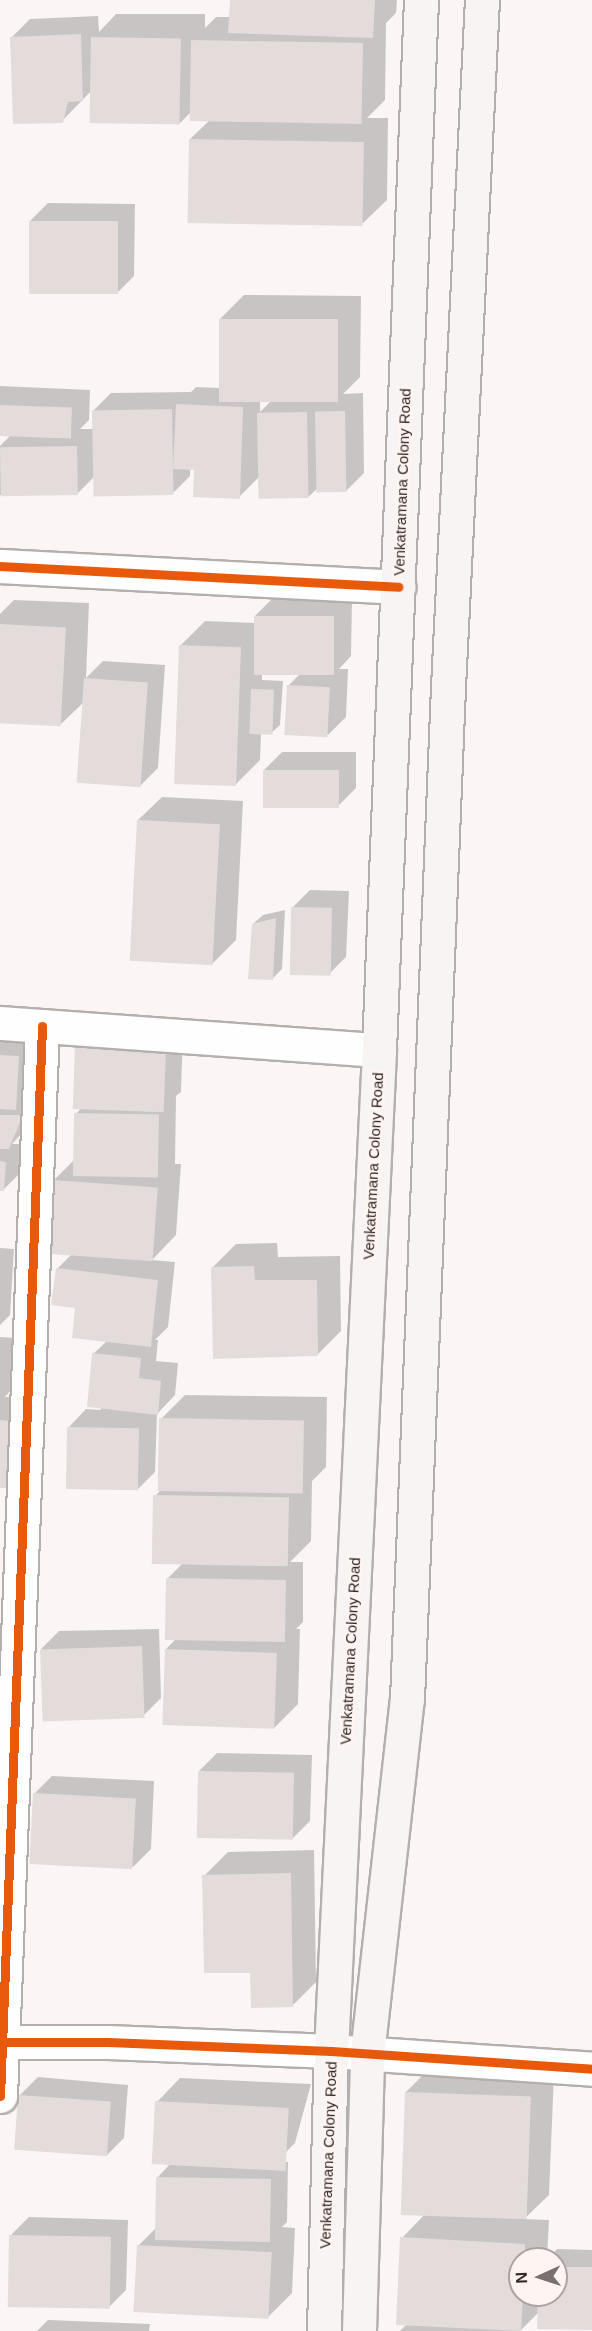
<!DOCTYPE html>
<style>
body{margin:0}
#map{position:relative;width:592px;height:2331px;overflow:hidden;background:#fbf6f5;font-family:Helvetica,sans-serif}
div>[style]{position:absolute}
.shadow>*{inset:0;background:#0003}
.building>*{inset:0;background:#e3dcdb;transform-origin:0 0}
.roads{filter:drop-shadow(2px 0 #b4aeac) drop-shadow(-2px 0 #b4aeac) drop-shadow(0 2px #b4aeac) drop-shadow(0 -2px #b4aeac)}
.minor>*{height:33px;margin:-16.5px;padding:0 16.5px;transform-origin:16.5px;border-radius:16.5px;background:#fefefe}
.tertiary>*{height:33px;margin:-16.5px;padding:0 16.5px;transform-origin:16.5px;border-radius:16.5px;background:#fefefe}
.secondary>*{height:33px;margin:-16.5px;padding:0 16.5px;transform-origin:16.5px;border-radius:16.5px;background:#f8f4f3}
.cycleway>*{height:9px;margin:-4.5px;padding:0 4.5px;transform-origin:4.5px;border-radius:4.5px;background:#e8590c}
span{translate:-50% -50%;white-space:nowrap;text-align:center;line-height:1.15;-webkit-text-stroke:6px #fef5f2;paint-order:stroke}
.street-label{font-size:15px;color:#322927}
.north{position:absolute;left:508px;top:2247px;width:60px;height:60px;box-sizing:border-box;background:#fef5f2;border:2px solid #aca3a1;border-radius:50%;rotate:267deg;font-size:16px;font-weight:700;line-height:24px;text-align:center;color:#322927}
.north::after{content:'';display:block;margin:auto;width:21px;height:27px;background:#78716f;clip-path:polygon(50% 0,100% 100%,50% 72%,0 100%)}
</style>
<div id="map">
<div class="shadow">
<div style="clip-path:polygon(231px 0,397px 0,396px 13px,386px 23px,385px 100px,367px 118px,388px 118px,387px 200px,363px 223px,190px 139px,210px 120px,191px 112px,180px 123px,92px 90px,62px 121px,12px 37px,30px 19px,98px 16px,99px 32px,116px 14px,205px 14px,205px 28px,216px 17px,230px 17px)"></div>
<div style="clip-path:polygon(48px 203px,135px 204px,134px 276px,116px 294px,30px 221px)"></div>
<div style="clip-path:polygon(evenodd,244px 295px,361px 296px,360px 377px,343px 394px,363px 393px,364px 473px,346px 491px,318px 488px,308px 497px,259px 477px,239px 497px,195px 469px,190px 468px,190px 476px,172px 494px,94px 477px,77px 494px,0 495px,0 446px,11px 435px,0 435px,0 386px,90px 390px,89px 420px,80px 429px,93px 429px,93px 411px,111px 393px,191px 392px,196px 387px,220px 388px,220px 319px,244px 295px,260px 400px,271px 401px,260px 412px,260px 400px)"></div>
<div style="clip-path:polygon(273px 598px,352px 599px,351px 656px,339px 669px,348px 669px,346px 717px,328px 735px,288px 686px,300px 674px,262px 674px,262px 680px,283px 681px,280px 725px,270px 734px,261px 734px,260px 760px,236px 784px,181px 645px,205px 621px,255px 623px,255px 616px)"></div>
<div style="clip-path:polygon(14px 600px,89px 603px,86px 678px,103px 661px,165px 665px,158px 768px,140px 786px,84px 702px,61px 724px,0 722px,0 614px)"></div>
<div style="clip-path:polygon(282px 752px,356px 752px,356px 788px,338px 806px,264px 770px)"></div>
<div style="clip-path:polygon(162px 797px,243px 801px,236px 940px,212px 964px,138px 820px)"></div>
<div style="clip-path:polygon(310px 890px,349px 891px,346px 957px,328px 975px,292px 908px)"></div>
<div style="clip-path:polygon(285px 910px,282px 969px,272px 979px,253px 924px,263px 915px)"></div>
<div style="clip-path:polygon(95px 1027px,183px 1030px,181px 1092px,176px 1096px,175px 1164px,181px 1164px,176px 1235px,152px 1260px,175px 1262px,168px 1327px,155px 1340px,158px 1340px,156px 1361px,178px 1363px,175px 1395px,157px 1414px,155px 1472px,137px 1490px,68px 1428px,86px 1409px,101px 1410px,93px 1354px,107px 1341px,76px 1307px,57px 1269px,72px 1254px,53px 1181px,75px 1159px,76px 1114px,82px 1107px,77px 1045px)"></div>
<div style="clip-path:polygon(0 1036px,36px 1038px,26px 1129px,12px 1144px,23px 1144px,21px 1172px,3px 1190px,0 1190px)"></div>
<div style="clip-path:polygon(277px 1243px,278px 1257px,340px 1256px,341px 1331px,317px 1355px,212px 1268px,236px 1244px)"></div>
<div style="clip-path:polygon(0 1248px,14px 1249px,10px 1315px,0 1325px)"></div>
<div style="clip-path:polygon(0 1337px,15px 1338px,12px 1389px,5px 1397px,32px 1397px,29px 1463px,5px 1486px,0 1486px)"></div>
<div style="clip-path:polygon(185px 1395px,327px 1397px,326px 1467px,312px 1481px,311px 1541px,290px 1562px,303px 1562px,303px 1622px,296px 1629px,300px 1629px,298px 1704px,274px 1728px,166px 1649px,177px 1638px,167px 1579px,183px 1563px,155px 1496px,160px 1491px,161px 1419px)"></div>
<div style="clip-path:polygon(159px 1629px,161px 1698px,143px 1716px,41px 1649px,59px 1631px)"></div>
<div style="clip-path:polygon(217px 1753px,312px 1755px,310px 1821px,292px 1839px,199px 1771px)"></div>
<div style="clip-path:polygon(52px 1776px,154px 1781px,151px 1849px,133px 1867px,34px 1794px)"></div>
<div style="clip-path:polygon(314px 1850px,316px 1982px,292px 2006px,252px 1971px,204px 1876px,228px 1852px)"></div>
<div style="clip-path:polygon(430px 2068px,554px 2073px,549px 2195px,524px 2219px,549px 2220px,547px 2259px,520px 2259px,520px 2295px,556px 2295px,556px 2259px,548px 2259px,557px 2249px,592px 2250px,592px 2328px,539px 2312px,520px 2331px,400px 2331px,407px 2324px,402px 2238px,425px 2214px,406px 2092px)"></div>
<div style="clip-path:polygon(38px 2077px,128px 2085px,124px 2138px,106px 2156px,20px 2095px)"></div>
<div style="clip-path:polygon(180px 2078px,311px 2084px,295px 2143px,276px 2162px,288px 2162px,287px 2222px,282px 2227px,295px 2228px,292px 2293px,268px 2317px,138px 2246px,156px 2228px,157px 2178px,171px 2163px,157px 2102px)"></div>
<div style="clip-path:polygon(29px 2217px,128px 2220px,126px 2290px,108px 2308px,11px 2235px)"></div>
<div style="clip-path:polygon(48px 2320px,150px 2324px,149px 2331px,37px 2331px)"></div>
</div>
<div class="building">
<div style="clip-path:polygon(230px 0,375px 0,373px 38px,228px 33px)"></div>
<div style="clip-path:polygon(81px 34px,83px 101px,68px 102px,63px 123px,13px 124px,10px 37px)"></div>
<div style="left:91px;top:37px;width:90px;height:86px;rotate:1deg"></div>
<div style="left:191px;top:40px;width:172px;height:81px;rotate:1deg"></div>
<div style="left:189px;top:139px;width:175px;height:84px;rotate:1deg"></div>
<div style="left:29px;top:221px;width:89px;height:73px"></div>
<div style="left:219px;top:319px;width:119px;height:83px"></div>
<div style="clip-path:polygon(176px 404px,243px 407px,240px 499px,193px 497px,194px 470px,173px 469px)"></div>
<div style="left:0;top:405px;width:72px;height:31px;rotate:2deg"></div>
<div style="left:172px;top:409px;width:86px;height:80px;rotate:89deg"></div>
<div style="left:345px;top:411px;width:81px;height:30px;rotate:89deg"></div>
<div style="left:307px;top:412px;width:86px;height:50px;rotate:89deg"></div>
<div style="left:77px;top:446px;width:49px;height:77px;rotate:89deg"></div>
<div style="left:254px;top:616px;width:80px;height:59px"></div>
<div style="left:0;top:624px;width:66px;height:99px;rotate:3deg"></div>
<div style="left:179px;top:645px;width:62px;height:139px;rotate:2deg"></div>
<div style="left:84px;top:678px;width:64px;height:105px;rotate:4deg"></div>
<div style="left:287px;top:685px;width:43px;height:50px;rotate:3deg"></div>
<div style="left:251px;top:689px;width:23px;height:45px;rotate:2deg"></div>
<div style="left:263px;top:770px;width:76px;height:38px"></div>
<div style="left:137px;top:820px;width:83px;height:141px;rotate:3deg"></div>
<div style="left:291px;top:907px;width:41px;height:68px;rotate:1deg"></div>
<div style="clip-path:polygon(276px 918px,273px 980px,248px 979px,252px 924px)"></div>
<div style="left:75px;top:1045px;width:91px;height:64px;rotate:2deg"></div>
<div style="clip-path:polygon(0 1055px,19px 1056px,16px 1110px,0 1109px)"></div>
<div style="left:74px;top:1113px;width:85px;height:63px;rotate:1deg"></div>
<div style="clip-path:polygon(0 1115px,23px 1115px,9px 1149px,0 1149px)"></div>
<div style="clip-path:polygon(0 1161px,6px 1162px,4px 1191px,0 1191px)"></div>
<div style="left:52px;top:1180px;width:106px;height:74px;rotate:4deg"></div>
<div style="clip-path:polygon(254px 1266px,255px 1280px,317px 1280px,318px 1356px,213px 1359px,211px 1267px)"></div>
<div style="clip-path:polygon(56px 1268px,158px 1280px,151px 1347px,72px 1338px,75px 1308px,51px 1305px)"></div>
<div style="clip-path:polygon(92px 1353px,141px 1358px,139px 1378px,161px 1381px,158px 1415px,87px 1407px)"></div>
<div style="left:159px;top:1418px;width:145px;height:73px;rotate:1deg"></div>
<div style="clip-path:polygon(0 1420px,9px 1421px,6px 1488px,0 1488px)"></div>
<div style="left:67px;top:1427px;width:72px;height:62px;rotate:1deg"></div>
<div style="left:153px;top:1495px;width:136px;height:69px;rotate:1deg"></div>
<div style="left:166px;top:1578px;width:120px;height:62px;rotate:1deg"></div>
<div style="left:142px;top:1646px;width:72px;height:102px;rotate:88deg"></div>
<div style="left:165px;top:1649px;width:112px;height:76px;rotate:2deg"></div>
<div style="left:198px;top:1771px;width:96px;height:67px;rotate:1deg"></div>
<div style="left:33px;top:1793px;width:103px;height:71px;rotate:3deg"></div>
<div style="clip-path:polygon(291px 1873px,293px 2007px,251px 2008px,250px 1973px,204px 1973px,202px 1875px)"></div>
<div style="left:405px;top:2092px;width:126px;height:123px;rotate:2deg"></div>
<div style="left:18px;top:2095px;width:93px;height:55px;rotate:4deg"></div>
<div style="left:155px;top:2101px;width:134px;height:63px;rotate:3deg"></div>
<div style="left:156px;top:2177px;width:115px;height:63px;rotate:1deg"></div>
<div style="left:9px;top:2235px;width:102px;height:72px;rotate:1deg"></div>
<div style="clip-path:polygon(400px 2237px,525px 2244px,525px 2259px,520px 2259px,520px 2295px,523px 2295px,521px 2331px,396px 2325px)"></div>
<div style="left:137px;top:2245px;width:135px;height:67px;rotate:3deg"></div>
<div style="clip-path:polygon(556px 2267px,592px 2267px,592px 2330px,537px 2329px,538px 2295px,556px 2295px)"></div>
</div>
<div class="roads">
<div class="minor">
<div style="left:0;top:566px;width:399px;rotate:3deg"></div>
<div style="left:0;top:1023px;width:380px;rotate:4.1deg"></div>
<div style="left:0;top:2042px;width:108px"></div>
<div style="left:108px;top:2042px;width:223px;rotate:2.3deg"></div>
<div style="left:0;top:2096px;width:1071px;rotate:-87.75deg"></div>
</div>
<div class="tertiary">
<div style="left:331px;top:2051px;width:262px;rotate:3.9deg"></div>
</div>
<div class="secondary">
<div style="left:324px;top:2331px;width:280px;rotate:-88.6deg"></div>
<div style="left:331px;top:2051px;width:1002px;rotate:-87.25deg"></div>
<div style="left:379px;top:1050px;width:1051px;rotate:-87.71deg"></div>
<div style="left:359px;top:2331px;width:277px;rotate:-88.3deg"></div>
<div style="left:367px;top:2054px;width:357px;rotate:-83.6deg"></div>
<div style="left:407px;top:1699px;width:1013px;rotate:-87.68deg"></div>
<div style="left:448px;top:687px;width:688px;rotate:-87.17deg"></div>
</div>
</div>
<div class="cycleway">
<div style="left:0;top:566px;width:399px;rotate:3deg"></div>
<div style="left:0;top:2042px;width:108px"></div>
<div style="left:108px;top:2042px;width:223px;rotate:2.3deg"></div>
<div style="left:331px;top:2051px;width:262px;rotate:3.9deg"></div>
<div style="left:0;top:2096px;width:1071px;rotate:-87.75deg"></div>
</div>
<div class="street-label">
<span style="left:402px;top:482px;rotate:-88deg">Venkatramana Colony Road</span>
<span style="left:373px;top:1166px;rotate:-87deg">Venkatramana Colony Road</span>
<span style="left:350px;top:1651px;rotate:-87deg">Venkatramana Colony Road</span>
<span style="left:328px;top:2155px;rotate:-88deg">Venkatramana Colony Road</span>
</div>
<div class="north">N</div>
</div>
